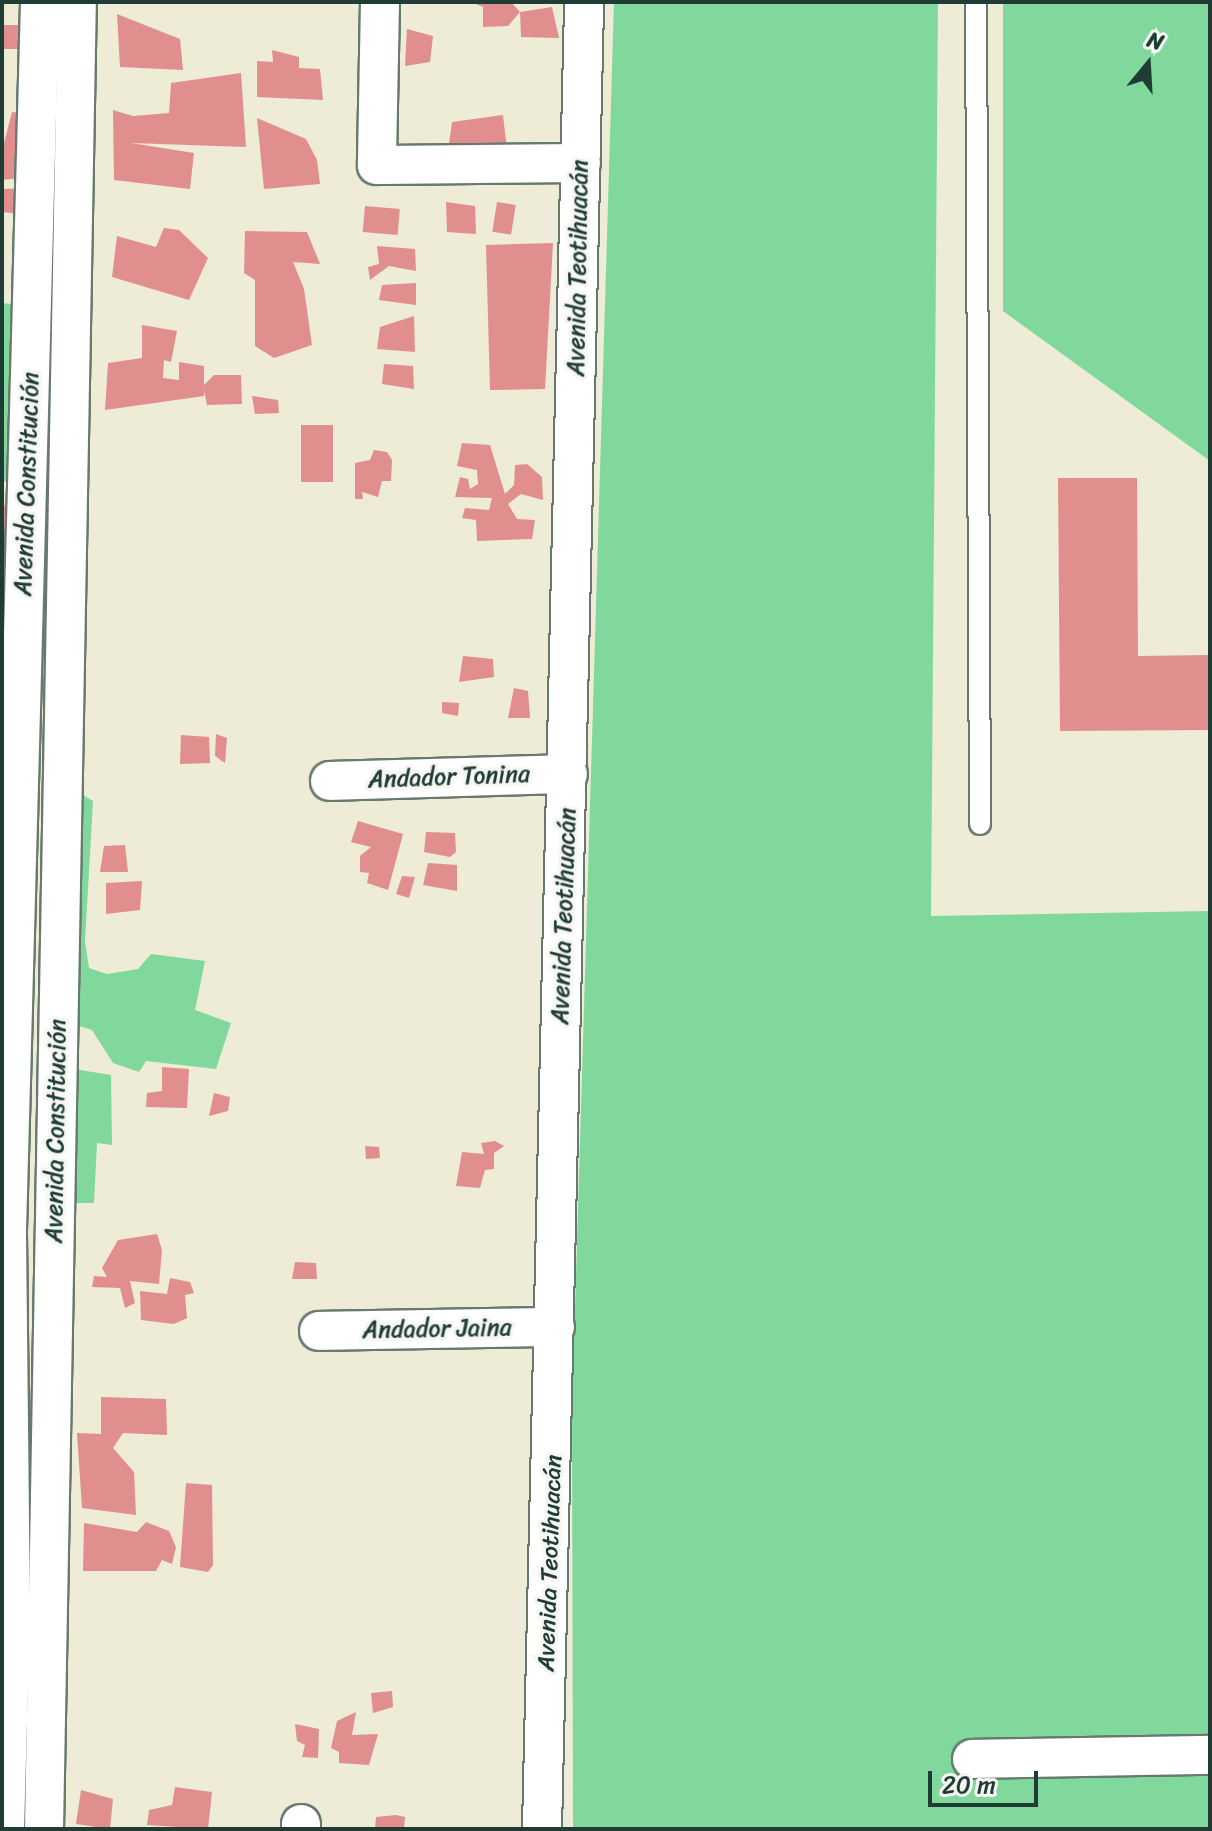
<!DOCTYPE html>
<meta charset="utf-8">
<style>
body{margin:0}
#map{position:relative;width:1212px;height:1831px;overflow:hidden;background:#eeebd7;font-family:Sriracha,sans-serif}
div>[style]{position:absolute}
.green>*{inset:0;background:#81d89d}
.building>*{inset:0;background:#e18f8e;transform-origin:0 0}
.roads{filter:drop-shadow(2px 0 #677a6d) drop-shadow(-2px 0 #677a6d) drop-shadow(0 2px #677a6d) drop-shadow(0 -2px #677a6d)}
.service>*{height:20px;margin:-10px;padding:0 10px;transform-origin:10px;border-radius:10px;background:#fff}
.minor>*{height:38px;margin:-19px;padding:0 19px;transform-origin:19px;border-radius:19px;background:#fff}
span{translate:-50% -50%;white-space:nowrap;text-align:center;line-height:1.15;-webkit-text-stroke:7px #f6f6f2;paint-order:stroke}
.street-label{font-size:24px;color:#1f3d34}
.frame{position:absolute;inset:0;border:4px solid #1f3d34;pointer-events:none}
.north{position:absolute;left:1108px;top:24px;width:80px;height:80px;-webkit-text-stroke:6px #f6f6f2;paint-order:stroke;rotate:18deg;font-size:22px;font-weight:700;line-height:32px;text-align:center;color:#1f3d34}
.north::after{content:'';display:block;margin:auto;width:28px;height:36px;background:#1f3d34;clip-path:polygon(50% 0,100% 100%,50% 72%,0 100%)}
.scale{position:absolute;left:928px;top:1771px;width:110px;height:36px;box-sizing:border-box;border:4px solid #1f3d34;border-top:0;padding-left:10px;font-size:24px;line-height:28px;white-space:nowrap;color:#1f3d34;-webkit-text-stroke:6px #f6f6f2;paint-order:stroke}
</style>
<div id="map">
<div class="green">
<div style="clip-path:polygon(614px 2px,938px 2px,931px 916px,1210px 911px,1210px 1829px,573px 1829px,572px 1410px)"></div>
<div style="clip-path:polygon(1003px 2px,1210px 2px,1210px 461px,1003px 311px)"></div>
<div style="clip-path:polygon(2px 303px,20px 305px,24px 484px,2px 481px)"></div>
<div style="clip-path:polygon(80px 793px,93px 801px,85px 941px,89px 968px,107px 974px,138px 969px,151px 954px,205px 961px,195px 1010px,231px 1023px,216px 1069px,146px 1061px,139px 1072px,113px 1063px,92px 1030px,73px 1024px)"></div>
<div style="clip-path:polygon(74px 1069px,111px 1075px,112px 1145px,97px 1143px,94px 1203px,73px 1203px)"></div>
</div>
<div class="building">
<div style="clip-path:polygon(471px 2px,511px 2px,520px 12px,508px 26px,483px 27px,483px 7px)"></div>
<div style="clip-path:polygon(552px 7px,559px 38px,521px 37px,520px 12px)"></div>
<div style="clip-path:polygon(117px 14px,180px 39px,183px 70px,120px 67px)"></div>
<div style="left:2px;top:25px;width:24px;height:24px"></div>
<div style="clip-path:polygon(407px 29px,433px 36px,430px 62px,405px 66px)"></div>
<div style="clip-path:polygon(272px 50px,299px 57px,299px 68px,320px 69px,323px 100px,257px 97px,257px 61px,273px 62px)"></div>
<div style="clip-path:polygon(241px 73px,246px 147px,131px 143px,194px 153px,190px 189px,114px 180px,113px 110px,133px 116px,169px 113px,171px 83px)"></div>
<div style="clip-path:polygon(12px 112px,25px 113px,21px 178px,2px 180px,2px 151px)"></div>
<div style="clip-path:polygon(503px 115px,507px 150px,448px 151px,452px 122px)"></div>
<div style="clip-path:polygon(257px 118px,306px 139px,317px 160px,320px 184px,264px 189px)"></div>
<div style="clip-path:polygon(31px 188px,29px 215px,2px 212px,2px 189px)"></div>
<div style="clip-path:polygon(446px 202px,475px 206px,476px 234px,447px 232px)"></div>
<div style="left:497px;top:202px;width:19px;height:30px;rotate:9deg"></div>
<div style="left:365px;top:206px;width:35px;height:26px;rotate:5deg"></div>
<div style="clip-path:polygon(164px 228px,179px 230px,208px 258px,189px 300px,112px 277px,117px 236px,156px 247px)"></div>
<div style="clip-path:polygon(245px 231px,307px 232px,320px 264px,293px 262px,304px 289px,312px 345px,274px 358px,255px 346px,255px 280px,244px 273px)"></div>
<div style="clip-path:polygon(553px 243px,545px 389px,490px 390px,486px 245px)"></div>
<div style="clip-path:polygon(377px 246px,415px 249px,416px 271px,389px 266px,370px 280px,368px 267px,379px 264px)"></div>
<div style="clip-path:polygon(416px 283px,416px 305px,379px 300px,382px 285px)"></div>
<div style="clip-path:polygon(414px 316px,415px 352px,377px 349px,380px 327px)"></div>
<div style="clip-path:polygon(142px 325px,177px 331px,171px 362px,164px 360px,163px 378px,179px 380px,179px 362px,204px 366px,204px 396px,105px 410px,108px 363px,142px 358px)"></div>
<div style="clip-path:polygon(384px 364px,413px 366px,414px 389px,382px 384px)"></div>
<div style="clip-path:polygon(214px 375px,241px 375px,242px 404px,207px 405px,203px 386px)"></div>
<div style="clip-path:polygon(252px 396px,278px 400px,279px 413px,255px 414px)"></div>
<div style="left:301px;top:425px;width:32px;height:57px"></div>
<div style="clip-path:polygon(462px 443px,490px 445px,505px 494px,514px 485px,515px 465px,527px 464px,542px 477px,543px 500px,521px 494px,508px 504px,517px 519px,535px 520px,532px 539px,477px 541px,476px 520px,462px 518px,465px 508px,489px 510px,492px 498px,455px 497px,460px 477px,468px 479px,470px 489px,478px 484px,477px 470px,457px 466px)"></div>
<div style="clip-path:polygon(374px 450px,387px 452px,392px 460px,391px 481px,382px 481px,378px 497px,362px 492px,363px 499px,355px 499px,355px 463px,370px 460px)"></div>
<div style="clip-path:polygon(1058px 478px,1137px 478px,1138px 656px,1210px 655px,1210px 730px,1060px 731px)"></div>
<div style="clip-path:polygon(2px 495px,21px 575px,2px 581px)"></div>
<div style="clip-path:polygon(2px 585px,15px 587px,9px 655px,2px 657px)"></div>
<div style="clip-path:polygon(463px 656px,493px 659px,494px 677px,459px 682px)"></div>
<div style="clip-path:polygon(514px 688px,528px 691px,530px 718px,508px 718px)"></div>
<div style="clip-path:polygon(442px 702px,459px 703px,458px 716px,442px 713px)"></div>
<div style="clip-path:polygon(216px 734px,227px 738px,225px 763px,215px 756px)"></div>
<div style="clip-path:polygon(181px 735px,209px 737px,210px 763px,180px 764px)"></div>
<div style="clip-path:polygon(358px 821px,403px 834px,388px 890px,367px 883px,369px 873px,360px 872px,360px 856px,371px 847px,351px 842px)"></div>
<div style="clip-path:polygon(426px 832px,455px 833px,456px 852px,450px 857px,424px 852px)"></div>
<div style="clip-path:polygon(125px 845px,128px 872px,100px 872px,104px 846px)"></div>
<div style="clip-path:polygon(428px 863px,457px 865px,457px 891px,423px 885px)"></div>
<div style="clip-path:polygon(402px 876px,415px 877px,409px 898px,396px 894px)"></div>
<div style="clip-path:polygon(142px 881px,140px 910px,106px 914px,106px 883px)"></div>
<div style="clip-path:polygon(162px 1067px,189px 1069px,187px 1108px,146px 1107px,147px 1093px,162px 1091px)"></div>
<div style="clip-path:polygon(214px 1093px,230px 1097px,228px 1111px,209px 1116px)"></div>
<div style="clip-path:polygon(495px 1141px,504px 1146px,494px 1153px,494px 1169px,485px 1170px,480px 1188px,456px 1186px,462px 1152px,484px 1154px,481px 1143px)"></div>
<div style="clip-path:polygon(365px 1146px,379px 1147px,380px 1158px,366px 1159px)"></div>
<div style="clip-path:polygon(157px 1234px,162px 1250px,159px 1284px,130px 1281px,135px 1303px,125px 1308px,120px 1288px,92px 1287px,94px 1276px,107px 1277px,102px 1268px,118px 1240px)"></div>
<div style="clip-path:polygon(295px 1262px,316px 1263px,317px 1279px,292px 1279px)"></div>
<div style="clip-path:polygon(170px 1278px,190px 1282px,194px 1293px,185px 1295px,187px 1318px,174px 1324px,141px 1320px,140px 1291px,167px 1294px)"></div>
<div style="clip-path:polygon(101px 1397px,166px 1399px,167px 1435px,123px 1433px,113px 1448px,134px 1472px,136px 1515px,82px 1508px,77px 1433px,101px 1434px)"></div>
<div style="clip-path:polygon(186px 1483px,212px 1485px,213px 1565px,208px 1572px,180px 1567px)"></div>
<div style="clip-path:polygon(146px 1522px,169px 1531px,176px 1547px,172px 1564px,162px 1560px,156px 1571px,83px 1571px,84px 1523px,137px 1532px)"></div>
<div style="clip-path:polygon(392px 1691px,393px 1707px,373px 1713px,371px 1693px)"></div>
<div style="clip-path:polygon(356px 1712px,352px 1735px,378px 1734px,369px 1765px,339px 1763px,339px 1752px,331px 1748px,337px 1721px)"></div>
<div style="clip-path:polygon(295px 1724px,319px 1729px,318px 1758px,302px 1757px,305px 1745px,297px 1741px)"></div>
<div style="clip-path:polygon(175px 1787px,212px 1792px,208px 1829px,147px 1825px,149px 1810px,172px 1805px)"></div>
<div style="clip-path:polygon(81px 1790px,113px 1799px,110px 1829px,76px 1824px)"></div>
<div style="clip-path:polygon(396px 1815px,405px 1817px,404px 1829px,375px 1828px,376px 1817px)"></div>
</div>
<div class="roads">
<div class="service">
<div style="left:976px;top:2px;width:822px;rotate:89.72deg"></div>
</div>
<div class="minor">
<div style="left:380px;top:2px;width:163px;rotate:91.1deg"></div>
<div style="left:377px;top:165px;width:204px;rotate:-0.6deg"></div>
<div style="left:330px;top:781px;width:238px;rotate:-1.7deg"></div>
<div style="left:319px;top:1331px;width:236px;rotate:-1deg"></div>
<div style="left:972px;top:1759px;width:238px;rotate:-1deg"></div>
<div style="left:5px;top:1829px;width:213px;rotate:-88.4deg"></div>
<div style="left:11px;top:1616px;width:386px;rotate:-90.6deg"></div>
<div style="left:7px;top:1230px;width:1228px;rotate:-88.46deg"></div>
<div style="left:44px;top:1829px;width:1827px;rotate:-88.97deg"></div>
<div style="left:301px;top:1829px;width:5px;rotate:-90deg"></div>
<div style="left:542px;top:1829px;width:1827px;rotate:-88.68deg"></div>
</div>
</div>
<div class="street-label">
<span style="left:578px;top:268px;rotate:-89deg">Avenida Teotihuacán</span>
<span style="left:27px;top:484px;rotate:-88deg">Avenida Constitución</span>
<span style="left:449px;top:777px;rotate:-2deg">Andador Tonina</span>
<span style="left:564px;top:916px;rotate:-88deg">Avenida Teotihuacán</span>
<span style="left:56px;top:1131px;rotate:-89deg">Avenida Constitución</span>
<span style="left:437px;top:1329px;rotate:-1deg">Andador Jaina</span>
<span style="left:550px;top:1563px;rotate:-88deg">Avenida Teotihuacán</span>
</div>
<div class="frame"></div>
<div class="north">N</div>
<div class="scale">20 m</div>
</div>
